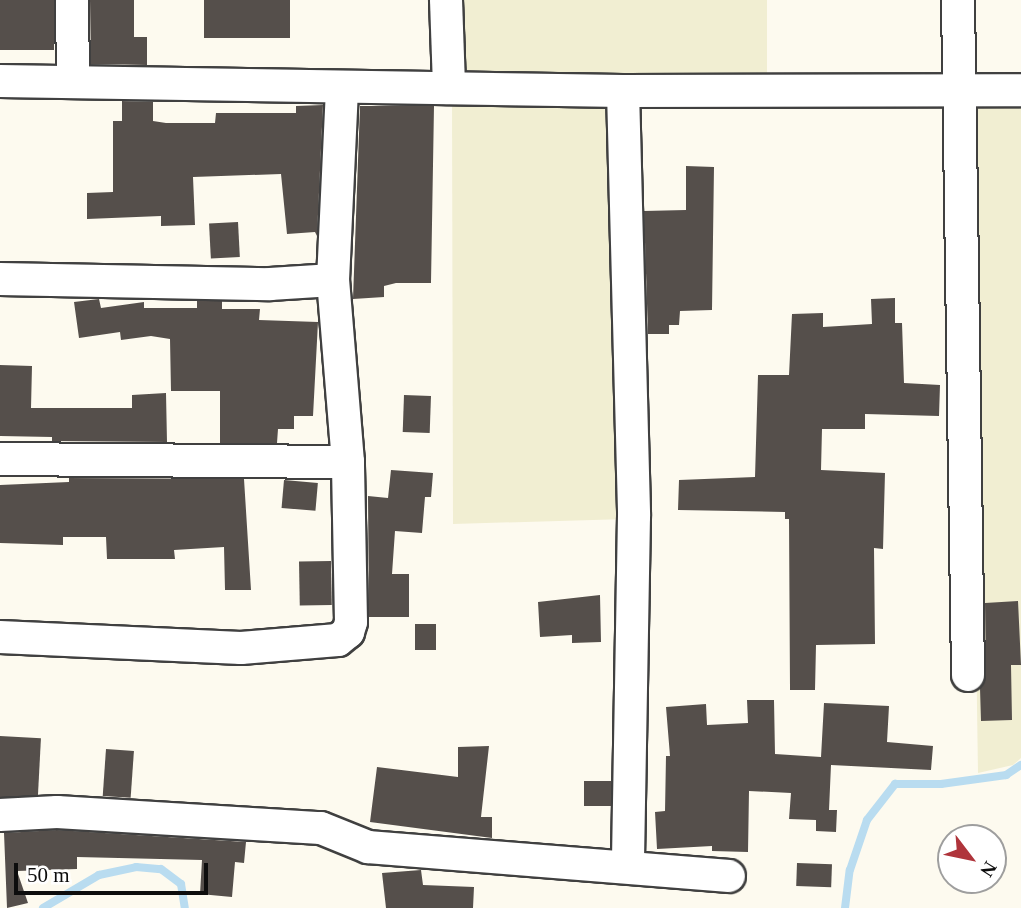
<!DOCTYPE html>
<style>
body{margin:0}
#map{position:relative;width:1021px;height:908px;overflow:hidden;background:#fdfaef;font-family:Georgia,serif}
div>[style]{position:absolute}
.farmland>*{inset:0;background:#f1eed2;transform-origin:0 0}
.stream>*{height:8px;margin:-4px;padding:0 4px;transform-origin:4px;border-radius:4px;background:#b9dcf0}
.building>*{inset:0;background:#554f4b;transform-origin:0 0}
.roads{filter:drop-shadow(2px 0 #404040) drop-shadow(-2px 0 #404040) drop-shadow(0 2px #404040) drop-shadow(0 -2px #404040)}
.minor>*{height:32px;margin:-16px;padding:0 16px;transform-origin:16px;border-radius:16px;background:#fff}
span{translate:-50% -50%;white-space:nowrap;text-align:center;line-height:1.15;-webkit-text-stroke:7px #fff;paint-order:stroke}
.north{position:absolute;left:937px;top:824px;width:70px;height:70px;box-sizing:border-box;background:#fff;border:2px solid #9e9e9e;border-radius:50%;rotate:122deg;font-size:19px;font-weight:700;line-height:28px;text-align:center;color:#0d0d0d}
.north::after{content:'';display:block;margin:auto;width:24px;height:32px;background:#af343b;clip-path:polygon(50% 0,100% 100%,50% 72%,0 100%)}
.scale{position:absolute;left:14px;top:863px;width:194px;height:32px;box-sizing:border-box;border:4px solid #0d0d0d;border-top:0;padding-left:9px;font-size:21px;line-height:24px;white-space:nowrap;color:#0d0d0d;-webkit-text-stroke:5px #fff;paint-order:stroke}
</style>
<div id="map">
<div class="farmland">
<div style="left:454px;top:0;width:313px;height:78px"></div>
<div style="clip-path:polygon(452px 97px,600px 104px,619px 126px,627px 519px,453px 524px)"></div>
<div style="clip-path:polygon(968px 98px,1021px 98px,1021px 758px,1013px 765px,978px 773px)"></div>
</div>
<div class="stream">
<div style="left:43px;top:908px;width:65px;rotate:-30.5deg"></div>
<div style="left:99px;top:875px;width:38px;rotate:-12deg"></div>
<div style="left:136px;top:867px;width:25px;rotate:5deg"></div>
<div style="left:161px;top:869px;width:25px;rotate:37deg"></div>
<div style="left:181px;top:884px;width:24px;rotate:81deg"></div>
<div style="left:845px;top:908px;width:38px;rotate:-83deg"></div>
<div style="left:850px;top:870px;width:53px;rotate:-71.2deg"></div>
<div style="left:867px;top:820px;width:46px;rotate:-52.1deg"></div>
<div style="left:895px;top:784px;width:46px"></div>
<div style="left:941px;top:784px;width:66px;rotate:-7.9deg"></div>
<div style="left:1006px;top:775px;width:18px;rotate:-34deg"></div>
</div>
<div class="building">
<div style="left:0;top:0;width:54px;height:50px"></div>
<div style="clip-path:polygon(90px 0,134px 0,134px 37px,147px 37px,147px 65px,91px 64px)"></div>
<div style="left:204px;top:0;width:86px;height:38px"></div>
<div style="clip-path:polygon(122px 101px,153px 102px,153px 121px,166px 123px,215px 123px,216px 113px,296px 113px,296px 106px,323px 105px,317px 236px,315px 232px,287px 234px,281px 174px,193px 177px,195px 225px,161px 226px,161px 216px,87px 219px,87px 193px,113px 192px,113px 121px,122px 121px)"></div>
<div style="clip-path:polygon(360px 106px,434px 106px,431px 283px,396px 283px,384px 286px,384px 297px,353px 299px)"></div>
<div style="clip-path:polygon(686px 166px,714px 167px,712px 310px,680px 311px,679px 325px,669px 325px,669px 334px,648px 334px,644px 211px,686px 210px)"></div>
<div style="left:238px;top:222px;width:35px;height:29px;rotate:87deg"></div>
<div style="clip-path:polygon(895px 298px,895px 323px,902px 323px,904px 383px,940px 385px,939px 416px,865px 414px,865px 429px,822px 429px,821px 470px,885px 473px,883px 549px,874px 548px,875px 644px,816px 645px,815px 690px,790px 690px,789px 519px,785px 519px,785px 512px,678px 510px,679px 480px,755px 477px,758px 375px,789px 375px,792px 314px,823px 313px,823px 327px,872px 324px,871px 299px)"></div>
<div style="clip-path:polygon(99px 299px,101px 308px,144px 302px,144px 308px,197px 308px,197px 301px,222px 301px,222px 309px,260px 309px,259px 320px,318px 322px,313px 416px,294px 416px,294px 429px,278px 429px,277px 443px,220px 443px,220px 391px,171px 391px,170px 339px,151px 336px,121px 340px,120px 332px,79px 338px,74px 302px)"></div>
<div style="clip-path:polygon(0 365px,32px 366px,31px 408px,132px 408px,132px 395px,166px 393px,167px 442px,52px 441px,52px 437px,0 436px)"></div>
<div style="left:404px;top:395px;width:27px;height:37px;rotate:2deg"></div>
<div style="clip-path:polygon(391px 470px,433px 473px,431px 497px,425px 497px,422px 533px,395px 531px,392px 574px,409px 574px,409px 617px,369px 617px,368px 496px,388px 498px)"></div>
<div style="clip-path:polygon(69px 478px,244px 479px,251px 590px,225px 590px,224px 547px,174px 550px,175px 559px,107px 559px,106px 537px,63px 537px,63px 545px,0 543px,0 485px,69px 482px)"></div>
<div style="left:284px;top:480px;width:34px;height:28px;rotate:5deg"></div>
<div style="left:331px;top:561px;width:44px;height:32px;rotate:89deg"></div>
<div style="clip-path:polygon(600px 595px,601px 642px,572px 643px,572px 635px,540px 637px,538px 602px)"></div>
<div style="clip-path:polygon(1018px 601px,1021px 665px,1011px 665px,1012px 720px,981px 721px,980px 688px,986px 675px,985px 603px)"></div>
<div style="left:415px;top:624px;width:21px;height:26px"></div>
<div style="clip-path:polygon(747px 700px,774px 700px,775px 754px,821px 757px,824px 703px,889px 706px,887px 742px,933px 746px,931px 770px,831px 765px,829px 810px,837px 810px,836px 832px,816px 831px,816px 820px,789px 819px,791px 793px,749px 791px,748px 852px,712px 851px,712px 846px,657px 849px,655px 812px,665px 811px,666px 756px,670px 756px,666px 707px,706px 704px,707px 725px,748px 723px)"></div>
<div style="left:0;top:736px;width:41px;height:61px;rotate:3deg"></div>
<div style="clip-path:polygon(489px 746px,481px 817px,492px 817px,492px 838px,370px 822px,377px 767px,458px 777px,458px 747px)"></div>
<div style="left:106px;top:749px;width:28px;height:47px;rotate:4deg"></div>
<div style="left:611px;top:781px;width:25px;height:27px;rotate:90deg"></div>
<div style="clip-path:polygon(57px 830px,246px 842px,244px 863px,235px 862px,232px 897px,200px 894px,202px 860px,77px 857px,77px 869px,17px 871px,28px 903px,7px 908px,4px 833px)"></div>
<div style="left:797px;top:863px;width:35px;height:23px;rotate:2deg"></div>
<div style="clip-path:polygon(421px 870px,423px 885px,474px 887px,473px 908px,386px 908px,382px 873px)"></div>
</div>
<div class="roads">
<div class="minor">
<div style="left:72px;top:0;width:81px;rotate:89.3deg"></div>
<div style="left:446px;top:0;width:88px;rotate:88deg"></div>
<div style="left:958px;top:0;width:675px;rotate:89.15deg"></div>
<div style="left:0;top:81px;width:623px;rotate:0.92deg"></div>
<div style="left:623px;top:91px;width:398px;rotate:-0.1deg"></div>
<div style="left:623px;top:91px;width:425px;rotate:88.5deg"></div>
<div style="left:634px;top:516px;width:351px;rotate:91deg"></div>
<div style="left:0;top:279px;width:270px;rotate:1.1deg"></div>
<div style="left:270px;top:284px;width:63px;rotate:-3.6deg"></div>
<div style="left:0;top:459px;width:348px;rotate:0.5deg"></div>
<div style="left:0;top:637px;width:241px;rotate:2.6deg"></div>
<div style="left:241px;top:648px;width:97px;rotate:-4.7deg"></div>
<div style="left:338px;top:640px;width:13px;rotate:-39deg"></div>
<div style="left:348px;top:632px;width:10px;rotate:-73deg"></div>
<div style="left:351px;top:622px;width:160px;rotate:-91.1deg"></div>
<div style="left:348px;top:462px;width:183px;rotate:-94.7deg"></div>
<div style="left:333px;top:280px;width:193px;rotate:-87.3deg"></div>
<div style="left:0;top:815px;width:57px;rotate:-3deg"></div>
<div style="left:57px;top:812px;width:264px;rotate:3.5deg"></div>
<div style="left:321px;top:828px;width:51px;rotate:22deg"></div>
<div style="left:368px;top:847px;width:362px;rotate:4.6deg"></div>
</div>
</div>
<div class="north">N</div>
<div class="scale">50 m</div>
</div>
